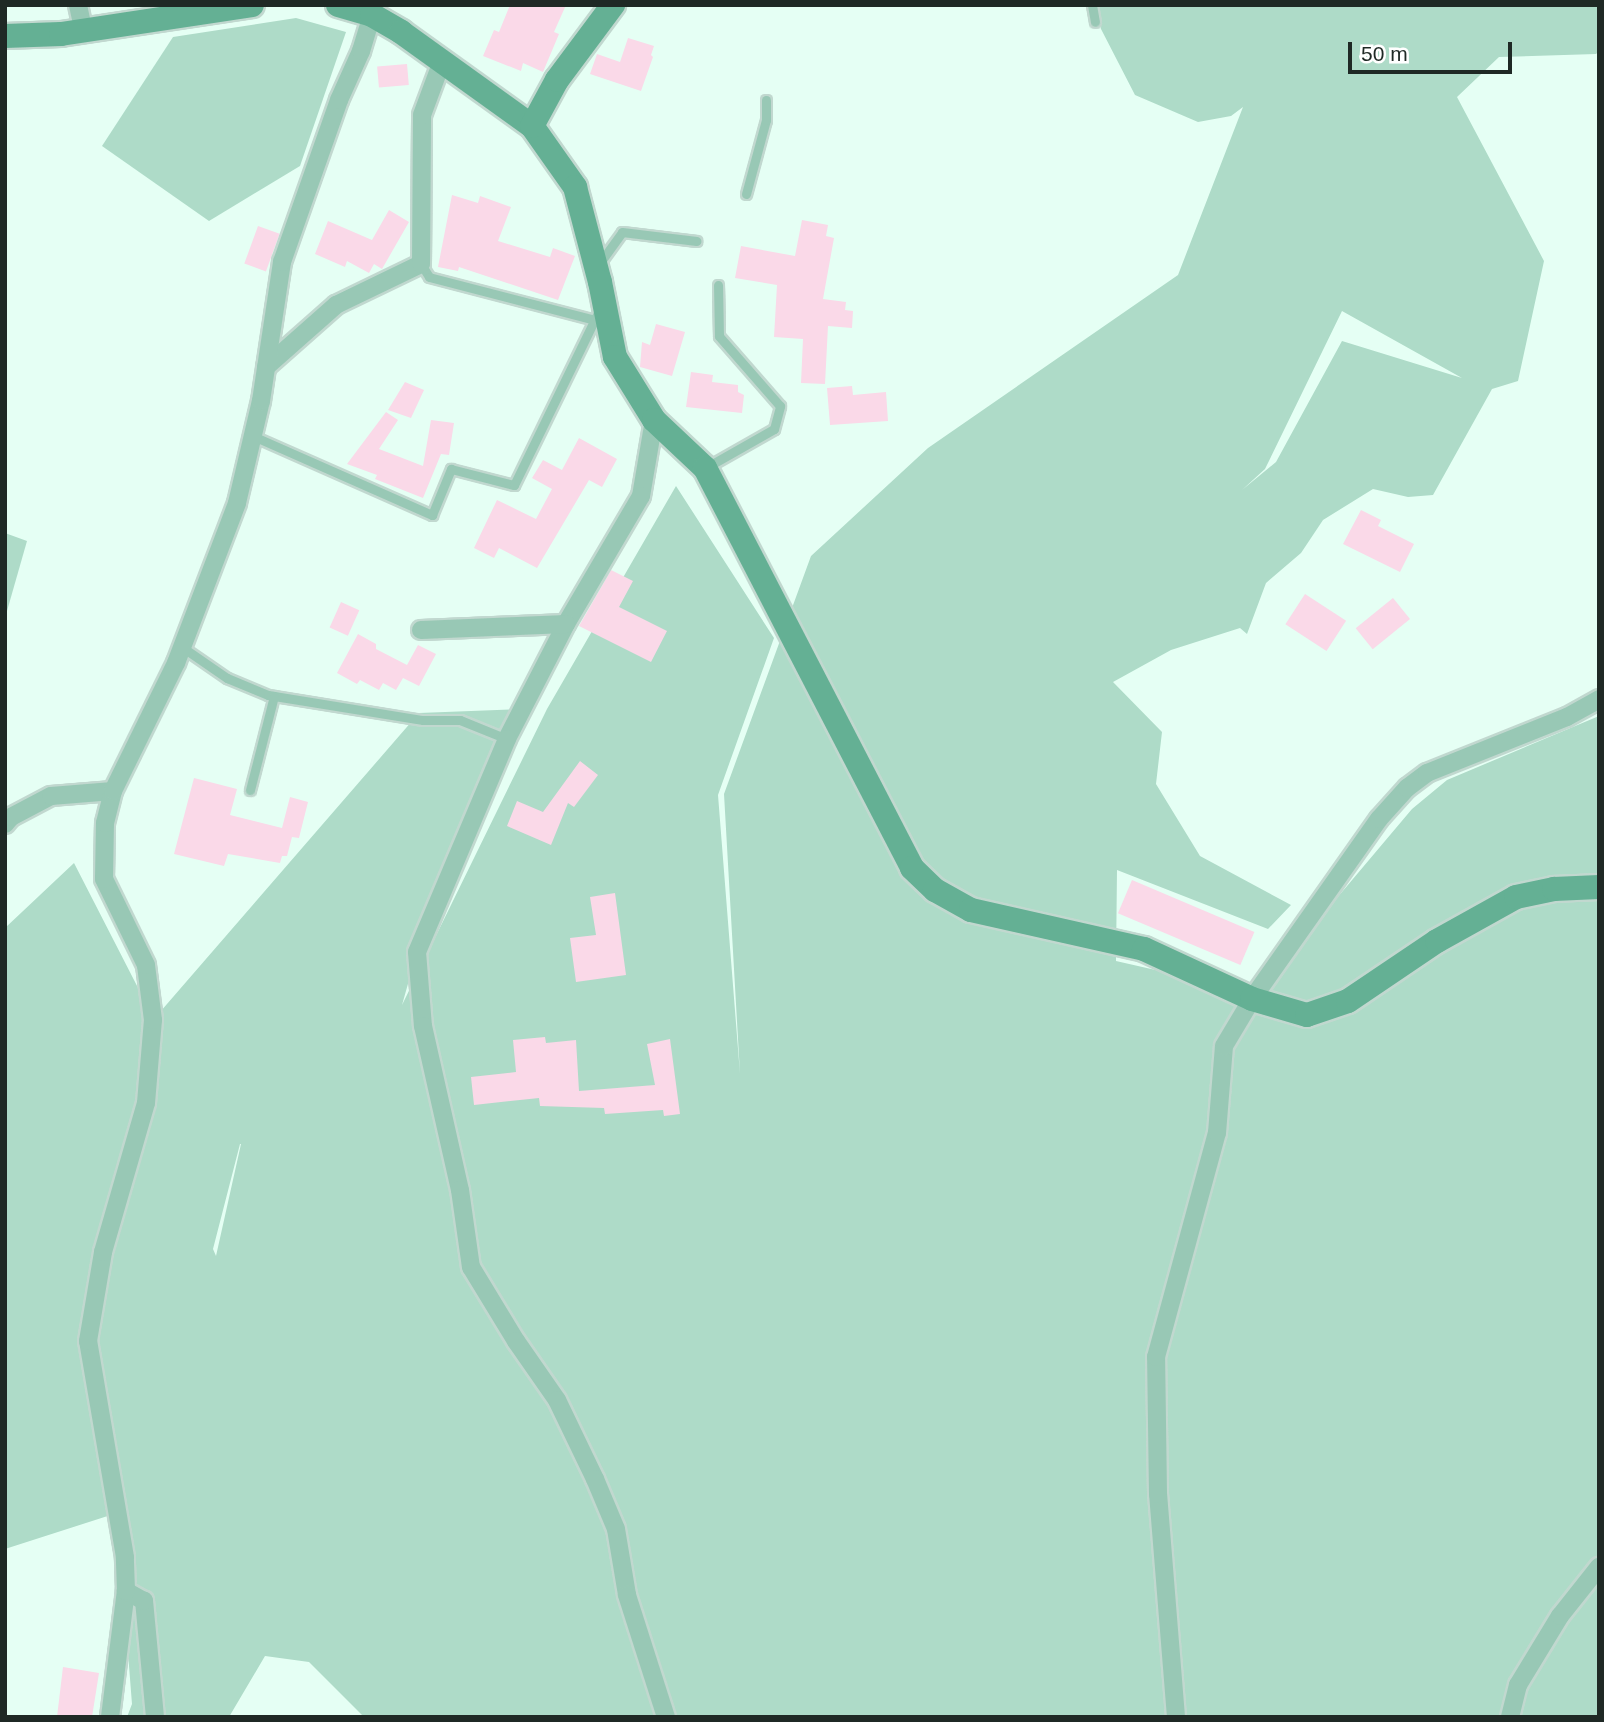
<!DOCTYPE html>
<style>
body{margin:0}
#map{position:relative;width:1604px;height:1722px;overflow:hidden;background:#e5fff4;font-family:Arial,sans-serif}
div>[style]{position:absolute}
.green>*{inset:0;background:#aedbc8}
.building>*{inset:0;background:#fad9e8;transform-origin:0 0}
.roads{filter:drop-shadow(2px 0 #c1d8cf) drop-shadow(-2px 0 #c1d8cf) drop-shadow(0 2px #c1d8cf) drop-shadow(0 -2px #c1d8cf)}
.lane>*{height:9px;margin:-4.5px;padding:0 4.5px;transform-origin:4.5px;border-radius:4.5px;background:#98c8b5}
.street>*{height:18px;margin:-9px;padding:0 9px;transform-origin:9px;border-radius:9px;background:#98c8b5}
.secondary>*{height:24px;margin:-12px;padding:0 12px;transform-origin:12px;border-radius:12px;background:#64b094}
span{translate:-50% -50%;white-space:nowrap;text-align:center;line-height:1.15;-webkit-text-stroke:5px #fff;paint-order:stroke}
.frame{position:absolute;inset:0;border:7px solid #1f2925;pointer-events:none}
.scale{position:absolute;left:1348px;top:42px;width:164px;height:32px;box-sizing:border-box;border:4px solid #1f2925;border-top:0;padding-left:9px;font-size:21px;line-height:24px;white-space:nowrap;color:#1f2925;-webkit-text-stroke:5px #fff;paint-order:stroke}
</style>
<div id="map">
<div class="green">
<div style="clip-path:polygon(evenodd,1098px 5px,1599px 5px,1599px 51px,1596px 54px,1499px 57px,1457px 97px,1544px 261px,1518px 381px,1492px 389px,1433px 495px,1408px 497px,1373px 489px,1323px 520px,1301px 553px,1266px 583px,1247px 634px,1240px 628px,1171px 650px,1113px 682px,1162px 732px,1156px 784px,1200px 856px,1291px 905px,1268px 929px,1117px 870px,1116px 961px,1261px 994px,1282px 963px,1412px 809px,1447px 780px,1599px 716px,1599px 1717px,364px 1717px,309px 1662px,265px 1656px,229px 1717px,127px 1717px,132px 1704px,117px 1513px,5px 1549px,5px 928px,74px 863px,154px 1019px,419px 713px,520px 709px,417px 952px,402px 1005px,547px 709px,676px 486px,774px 638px,718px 795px,740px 1074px,724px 794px,811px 556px,928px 448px,1178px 275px,1243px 107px,1231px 116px,1198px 122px,1135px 95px,1101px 29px,1098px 5px,1342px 311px,1462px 378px,1342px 341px,1276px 462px,1242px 490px,1265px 469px,1342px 311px,1098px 5px,240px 1144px,241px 1144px,216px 1256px,213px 1249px,240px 1144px)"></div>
<div style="clip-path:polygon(296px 18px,346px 32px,300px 166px,209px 221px,102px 146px,173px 37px)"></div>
<div style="clip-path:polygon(5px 533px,27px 541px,5px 618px)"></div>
</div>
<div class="building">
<div style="clip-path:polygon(510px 5px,566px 5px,554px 32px,559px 34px,543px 72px,523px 63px,521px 71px,483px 56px,494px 30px,499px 32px)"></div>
<div style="clip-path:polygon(628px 38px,654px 46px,651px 55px,653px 57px,641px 91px,590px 74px,597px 54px,620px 62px)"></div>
<div style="left:407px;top:64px;width:21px;height:30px;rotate:85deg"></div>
<div style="clip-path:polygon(452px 195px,478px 203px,480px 196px,511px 207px,498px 241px,550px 257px,553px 248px,575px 256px,558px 300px,459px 267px,458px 271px,438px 267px)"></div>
<div style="clip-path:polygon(389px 210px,409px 222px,382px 269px,374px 264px,369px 273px,347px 261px,345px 267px,315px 254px,328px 221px,372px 240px)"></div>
<div style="clip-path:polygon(802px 220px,828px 225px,826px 236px,834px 238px,823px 299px,846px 302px,845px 310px,853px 311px,852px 328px,828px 326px,825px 384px,801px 383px,803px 339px,774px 337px,777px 285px,735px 278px,741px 246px,795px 256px)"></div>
<div style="left:258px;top:226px;width:23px;height:40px;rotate:20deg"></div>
<div style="clip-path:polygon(656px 324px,685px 332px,672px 376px,640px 367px,642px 342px,650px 345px)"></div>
<div style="clip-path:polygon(691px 372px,713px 375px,712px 382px,738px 385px,738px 392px,744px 395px,742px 413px,686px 407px)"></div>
<div style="clip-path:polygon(405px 382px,424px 390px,411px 418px,388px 410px)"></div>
<div style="clip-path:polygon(852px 386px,853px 395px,886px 392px,888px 421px,830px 425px,827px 388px)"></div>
<div style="clip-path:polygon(386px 412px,398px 420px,379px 449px,423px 466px,431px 420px,454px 423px,449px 455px,441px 454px,423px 498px,375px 479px,377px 475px,347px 464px)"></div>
<div style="clip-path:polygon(579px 438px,617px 459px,602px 487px,589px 480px,537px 568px,499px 548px,494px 558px,474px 548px,497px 500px,536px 519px,552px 489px,532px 478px,543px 460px,562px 470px)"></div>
<div style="clip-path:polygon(1361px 510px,1381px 520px,1378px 526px,1414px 544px,1400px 572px,1343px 544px)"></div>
<div style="clip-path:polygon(611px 570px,633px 581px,619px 607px,667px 631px,651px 662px,579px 626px)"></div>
<div style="left:1305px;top:594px;width:49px;height:36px;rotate:33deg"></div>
<div style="left:1393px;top:598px;width:27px;height:48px;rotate:51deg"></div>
<div style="left:341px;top:602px;width:20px;height:28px;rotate:24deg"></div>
<div style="clip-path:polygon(358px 634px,376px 644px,376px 649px,407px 665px,418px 645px,436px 654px,419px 686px,403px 678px,396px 690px,383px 683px,379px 690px,360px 680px,357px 684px,337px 673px)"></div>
<div style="clip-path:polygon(580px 761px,598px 775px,574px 807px,568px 803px,551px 845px,507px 826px,517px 801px,543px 812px)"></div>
<div style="clip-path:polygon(194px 778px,237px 789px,230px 815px,282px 828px,290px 797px,308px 802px,299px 838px,292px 837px,287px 856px,282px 856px,280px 863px,228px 854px,224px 866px,174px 854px)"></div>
<div style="left:1132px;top:880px;width:133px;height:36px;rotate:23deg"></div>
<div style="clip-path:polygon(615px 893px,626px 975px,576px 982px,570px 938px,596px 935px,590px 897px)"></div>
<div style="clip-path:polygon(545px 1037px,546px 1043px,576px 1040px,579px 1091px,655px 1085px,647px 1044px,670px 1039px,680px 1114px,664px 1116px,663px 1110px,605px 1114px,604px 1108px,540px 1106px,539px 1098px,474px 1105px,471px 1077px,516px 1072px,513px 1040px)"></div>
<div style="clip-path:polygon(63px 1667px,99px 1673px,92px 1717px,57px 1717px)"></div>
</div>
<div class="roads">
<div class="lane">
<div style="left:1092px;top:5px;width:17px;rotate:80deg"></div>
<div style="left:746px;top:194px;width:77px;rotate:-74.9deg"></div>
<div style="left:766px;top:120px;width:20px;rotate:-90deg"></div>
<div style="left:421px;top:264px;width:15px;rotate:58deg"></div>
<div style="left:429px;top:277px;width:171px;rotate:14.5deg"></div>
<div style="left:599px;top:264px;width:39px;rotate:-54deg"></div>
<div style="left:622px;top:232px;width:75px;rotate:6.9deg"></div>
<div style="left:253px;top:436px;width:196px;rotate:23.8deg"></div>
<div style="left:432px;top:515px;width:50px;rotate:-67.6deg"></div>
<div style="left:451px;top:469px;width:65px;rotate:14.3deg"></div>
<div style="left:514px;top:485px;width:196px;rotate:-64deg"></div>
<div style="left:707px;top:467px;width:77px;rotate:-29.6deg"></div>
<div style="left:774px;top:429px;width:24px;rotate:-75deg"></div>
<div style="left:780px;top:406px;width:93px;rotate:-131.1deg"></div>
<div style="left:719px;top:336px;width:51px;rotate:-91.1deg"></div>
<div style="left:182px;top:647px;width:55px;rotate:34.6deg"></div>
<div style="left:227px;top:678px;width:44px;rotate:22.5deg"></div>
<div style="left:268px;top:695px;width:157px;rotate:9.2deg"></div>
<div style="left:423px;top:720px;width:37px"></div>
<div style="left:460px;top:720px;width:51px;rotate:22deg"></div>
<div style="left:250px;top:790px;width:97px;rotate:-75.7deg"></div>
</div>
<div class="street">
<div style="left:78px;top:5px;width:25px;rotate:78deg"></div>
<div style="left:266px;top:367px;width:94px;rotate:-41.5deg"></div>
<div style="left:336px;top:305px;width:94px;rotate:-25.8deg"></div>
<div style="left:421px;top:264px;width:149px;rotate:-89.6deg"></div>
<div style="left:422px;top:115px;width:54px;rotate:-69.6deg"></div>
<div style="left:654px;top:420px;width:77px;rotate:99.7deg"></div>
<div style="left:641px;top:496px;width:148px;rotate:120.4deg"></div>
<div style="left:566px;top:624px;width:129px;rotate:117.2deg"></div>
<div style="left:507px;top:739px;width:231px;rotate:112.9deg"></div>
<div style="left:417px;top:952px;width:74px;rotate:85.4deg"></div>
<div style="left:423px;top:1026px;width:168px;rotate:77.3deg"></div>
<div style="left:460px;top:1190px;width:78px;rotate:81.9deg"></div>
<div style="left:471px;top:1267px;width:87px;rotate:58.7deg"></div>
<div style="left:516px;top:1341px;width:72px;rotate:55.2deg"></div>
<div style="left:557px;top:1400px;width:88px;rotate:64.3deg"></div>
<div style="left:595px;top:1479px;width:54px;rotate:67.2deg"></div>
<div style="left:616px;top:1529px;width:67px;rotate:80.5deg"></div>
<div style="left:627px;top:1595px;width:128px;rotate:72.3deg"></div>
<div style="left:421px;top:630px;width:145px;rotate:-2.4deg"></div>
<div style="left:5px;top:824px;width:9px;rotate:-49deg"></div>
<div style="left:11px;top:817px;width:45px;rotate:-27.7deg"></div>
<div style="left:51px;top:796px;width:62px;rotate:-4.6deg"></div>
<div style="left:110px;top:1717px;width:127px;rotate:-82.8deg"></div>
<div style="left:155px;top:1717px;width:117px;rotate:-95.4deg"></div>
<div style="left:144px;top:1601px;width:21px;rotate:-151deg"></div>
<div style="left:126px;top:1591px;width:34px;rotate:-92deg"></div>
<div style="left:125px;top:1557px;width:219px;rotate:-99.7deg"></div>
<div style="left:88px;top:1341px;width:90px;rotate:-80.4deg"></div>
<div style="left:103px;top:1252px;width:155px;rotate:-73.9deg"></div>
<div style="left:146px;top:1103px;width:83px;rotate:-85.2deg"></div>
<div style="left:153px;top:1020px;width:55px;rotate:-97.3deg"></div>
<div style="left:146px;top:965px;width:96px;rotate:-116deg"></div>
<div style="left:104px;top:879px;width:56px;rotate:-89deg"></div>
<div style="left:105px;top:823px;width:33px;rotate:-76deg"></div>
<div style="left:113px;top:791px;width:143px;rotate:-63.8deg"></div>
<div style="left:176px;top:663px;width:171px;rotate:-69.1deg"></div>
<div style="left:237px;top:503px;width:105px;rotate:-76.8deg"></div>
<div style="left:261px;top:401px;width:141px;rotate:-81.4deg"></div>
<div style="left:282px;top:262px;width:172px;rotate:-70.6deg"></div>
<div style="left:339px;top:100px;width:54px;rotate:-65.8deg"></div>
<div style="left:361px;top:51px;width:38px;rotate:-73deg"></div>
<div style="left:1176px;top:1717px;width:224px;rotate:-94.6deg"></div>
<div style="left:1158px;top:1494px;width:137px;rotate:-90.8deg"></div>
<div style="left:1156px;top:1357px;width:232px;rotate:-74.8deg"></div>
<div style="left:1217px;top:1133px;width:87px;rotate:-85.4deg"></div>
<div style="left:1224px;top:1046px;width:55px;rotate:-59.2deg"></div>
<div style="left:1252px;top:999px;width:220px;rotate:-54.8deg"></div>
<div style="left:1379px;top:819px;width:42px;rotate:-47.9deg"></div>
<div style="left:1407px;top:788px;width:25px;rotate:-37deg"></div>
<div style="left:1427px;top:773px;width:151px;rotate:-21.8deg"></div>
<div style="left:1567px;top:717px;width:37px;rotate:-29deg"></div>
<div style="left:1510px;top:1717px;width:33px;rotate:-76deg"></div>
<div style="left:1518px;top:1685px;width:81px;rotate:-58.7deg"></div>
<div style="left:1560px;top:1616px;width:63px;rotate:-51.5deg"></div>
</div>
<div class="secondary">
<div style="left:338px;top:5px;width:35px;rotate:16deg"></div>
<div style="left:372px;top:15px;width:34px;rotate:30deg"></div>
<div style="left:401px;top:32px;width:161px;rotate:35.7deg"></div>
<div style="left:532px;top:126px;width:75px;rotate:54.8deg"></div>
<div style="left:575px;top:187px;width:98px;rotate:75.3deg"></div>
<div style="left:600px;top:282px;width:76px;rotate:78.7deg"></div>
<div style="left:615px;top:357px;width:74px;rotate:58.2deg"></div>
<div style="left:654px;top:420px;width:70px;rotate:43.3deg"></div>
<div style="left:705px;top:468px;width:450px;rotate:62.6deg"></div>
<div style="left:912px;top:868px;width:32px;rotate:44deg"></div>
<div style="left:935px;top:890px;width:41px;rotate:29.1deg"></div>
<div style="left:971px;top:910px;width:177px;rotate:12.7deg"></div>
<div style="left:1144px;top:949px;width:119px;rotate:24.8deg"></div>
<div style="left:1252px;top:999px;width:57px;rotate:16.2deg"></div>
<div style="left:1307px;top:1015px;width:43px;rotate:-18.9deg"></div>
<div style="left:1348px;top:1001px;width:107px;rotate:-34deg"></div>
<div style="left:1437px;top:941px;width:90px;rotate:-29.1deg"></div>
<div style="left:1516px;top:897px;width:39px;rotate:-12deg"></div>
<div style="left:1554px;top:889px;width:45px;rotate:-2.5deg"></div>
<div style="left:5px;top:36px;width:56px;rotate:-2deg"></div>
<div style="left:61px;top:34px;width:193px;rotate:-8.6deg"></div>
<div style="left:532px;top:126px;width:52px;rotate:-61.5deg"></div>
<div style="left:557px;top:80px;width:94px;rotate:-53.3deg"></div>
</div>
</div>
<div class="frame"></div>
<div class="scale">50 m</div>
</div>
